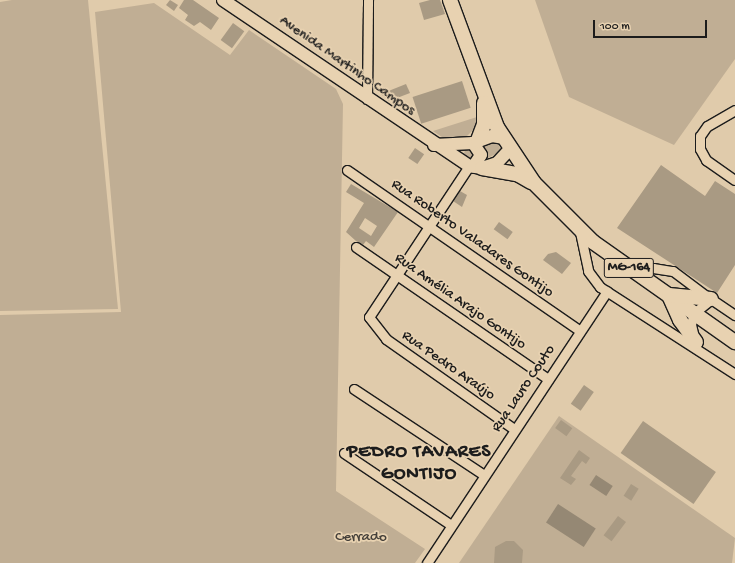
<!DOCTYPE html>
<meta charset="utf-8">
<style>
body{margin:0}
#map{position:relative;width:735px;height:563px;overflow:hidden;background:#e0cbab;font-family:"Gochi Hand",sans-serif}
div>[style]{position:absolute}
.green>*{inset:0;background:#c0ae94}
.round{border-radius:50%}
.water>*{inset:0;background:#958874;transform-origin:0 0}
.building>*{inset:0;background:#a99a83;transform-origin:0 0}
.roads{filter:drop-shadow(1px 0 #1c1c1c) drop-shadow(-1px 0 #1c1c1c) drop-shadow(0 1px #1c1c1c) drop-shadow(0 -1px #1c1c1c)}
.street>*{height:9px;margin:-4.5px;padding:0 4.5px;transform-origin:4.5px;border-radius:4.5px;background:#e8d2b1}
.secondary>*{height:12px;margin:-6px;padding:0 6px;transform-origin:6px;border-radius:6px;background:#e8d2b1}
.primary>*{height:14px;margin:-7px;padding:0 7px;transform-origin:7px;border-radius:7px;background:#e8d2b1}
span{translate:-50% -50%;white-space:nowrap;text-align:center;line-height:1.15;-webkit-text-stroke:3.5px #e8d2b1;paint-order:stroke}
.shield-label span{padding:1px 3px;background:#e8d2b1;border:1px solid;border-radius:3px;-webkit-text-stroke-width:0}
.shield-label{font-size:14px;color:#1c1c1c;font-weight:700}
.street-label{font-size:15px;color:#1c1c1c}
.park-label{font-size:15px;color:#45403a}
.district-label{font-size:19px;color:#1c1c1c;font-weight:700;letter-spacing:1px}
.scale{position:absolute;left:593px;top:20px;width:114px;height:18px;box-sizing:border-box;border:2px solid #1c1c1c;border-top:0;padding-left:5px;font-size:12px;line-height:14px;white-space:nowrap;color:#1c1c1c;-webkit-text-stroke:3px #e8d2b1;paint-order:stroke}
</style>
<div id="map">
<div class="green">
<div style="clip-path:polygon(12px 0,88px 0,118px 309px,0 311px,0 2px)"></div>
<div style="clip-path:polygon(535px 0,735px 0,735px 59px,674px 145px,569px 97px)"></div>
<div style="clip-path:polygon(154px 3px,230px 55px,249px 30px,336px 89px,343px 104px,336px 491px,425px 549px,415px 563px,0 563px,0 315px,121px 312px,95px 12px)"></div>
<div style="clip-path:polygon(477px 117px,477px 126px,466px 137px,448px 141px,433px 131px)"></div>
<div style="clip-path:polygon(489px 141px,498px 143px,501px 151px,486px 159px,482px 144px)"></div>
<div class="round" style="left:464px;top:149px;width:10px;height:10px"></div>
<div style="clip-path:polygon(559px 416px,735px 538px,732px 563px,459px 563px)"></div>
</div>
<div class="water">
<div style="left:596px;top:475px;width:20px;height:12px;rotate:33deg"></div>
<div style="left:558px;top:504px;width:45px;height:22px;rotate:33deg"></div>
</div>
<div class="building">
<div style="clip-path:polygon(170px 0,178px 5px,174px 11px,166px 5px)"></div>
<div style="clip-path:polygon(184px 0,193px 0,219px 18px,211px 30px,200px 22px,194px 26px,185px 20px,188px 15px,179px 8px)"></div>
<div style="clip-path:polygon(430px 0,440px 0,445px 14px,424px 20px,419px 3px)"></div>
<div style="left:233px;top:23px;width:14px;height:21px;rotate:36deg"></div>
<div style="left:462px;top:81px;width:28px;height:52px;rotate:72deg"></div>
<div style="clip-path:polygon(406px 84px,410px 93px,389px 101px,381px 94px)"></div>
<div style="left:415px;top:148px;width:11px;height:12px;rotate:34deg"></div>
<div style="clip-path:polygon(661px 165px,705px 196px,715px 181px,735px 194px,735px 265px,717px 293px,617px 228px)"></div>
<div style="clip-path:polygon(evenodd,351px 184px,398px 212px,374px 247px,366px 241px,363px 245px,356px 241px,346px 232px,364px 203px,346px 192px,351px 184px,365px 218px,377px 226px,371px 236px,359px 228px,365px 218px)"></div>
<div style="clip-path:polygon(460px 191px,467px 195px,462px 207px,453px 201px)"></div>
<div style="left:499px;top:222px;width:17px;height:9px;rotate:36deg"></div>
<div style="clip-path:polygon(556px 252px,571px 263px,562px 274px,543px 260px,548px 254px)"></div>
<div style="left:584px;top:385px;width:12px;height:23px;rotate:35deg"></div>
<div style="left:561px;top:420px;width:14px;height:10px;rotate:36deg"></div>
<div style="left:643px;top:421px;width:89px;height:39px;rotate:35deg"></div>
<div style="clip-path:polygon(579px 450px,590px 458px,586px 464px,582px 461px,571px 476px,576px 479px,571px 485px,560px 478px)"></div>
<div style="left:631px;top:484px;width:9px;height:14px;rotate:32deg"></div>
<div style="left:618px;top:516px;width:10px;height:24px;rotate:37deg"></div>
<div style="clip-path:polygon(514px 541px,523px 550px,522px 563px,494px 563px,495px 547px,506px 541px)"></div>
</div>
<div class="roads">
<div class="street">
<div style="left:367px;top:99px;width:99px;rotate:-89.4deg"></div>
<div style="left:735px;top:110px;width:32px;rotate:150deg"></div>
<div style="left:707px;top:126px;width:12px;rotate:125deg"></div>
<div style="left:700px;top:136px;width:13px;rotate:90deg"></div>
<div style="left:700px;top:149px;width:13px;rotate:61deg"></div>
<div style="left:706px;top:160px;width:35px;rotate:35deg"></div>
<div style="left:469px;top:166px;width:181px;rotate:123.5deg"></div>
<div style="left:369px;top:317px;width:28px;rotate:52deg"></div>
<div style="left:386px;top:339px;width:156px;rotate:35.1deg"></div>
<div style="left:347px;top:170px;width:283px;rotate:34.6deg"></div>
<div style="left:580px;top:232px;width:40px;rotate:78deg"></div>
<div style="left:588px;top:271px;width:20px;rotate:53deg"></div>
<div style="left:600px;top:287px;width:161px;rotate:32.8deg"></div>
<div style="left:356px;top:247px;width:233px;rotate:34.5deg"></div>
<div style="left:637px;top:274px;width:17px;rotate:-21deg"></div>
<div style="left:653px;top:268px;width:20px;rotate:9deg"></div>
<div style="left:673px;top:271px;width:45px;rotate:36.9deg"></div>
<div style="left:693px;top:333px;width:9px;rotate:-103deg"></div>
<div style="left:691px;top:324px;width:11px;rotate:-75deg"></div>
<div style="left:694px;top:313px;width:22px;rotate:-39deg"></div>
<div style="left:711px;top:299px;width:29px;rotate:34deg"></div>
<div style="left:354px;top:389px;width:156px;rotate:33.5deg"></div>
<div style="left:344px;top:453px;width:129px;rotate:33.9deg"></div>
<div style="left:427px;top:563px;width:326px;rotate:-56.5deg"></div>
</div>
<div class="secondary">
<div style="left:223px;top:0;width:297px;rotate:34deg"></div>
<div style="left:469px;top:166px;width:13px;rotate:9deg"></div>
<div style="left:482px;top:168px;width:16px;rotate:-18deg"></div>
<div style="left:497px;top:163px;width:19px;rotate:-47deg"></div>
<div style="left:473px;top:143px;width:14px;rotate:56deg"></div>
<div style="left:481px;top:155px;width:14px;rotate:124deg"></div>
<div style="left:434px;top:145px;width:39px;rotate:-3deg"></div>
<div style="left:473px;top:143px;width:20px;rotate:-20deg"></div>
<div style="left:492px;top:136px;width:11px;rotate:10deg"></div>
</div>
<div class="primary">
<div style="left:450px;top:0;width:135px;rotate:69.7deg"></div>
<div style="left:497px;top:127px;width:67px;rotate:56.5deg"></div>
<div style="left:534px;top:183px;width:83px;rotate:45deg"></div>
<div style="left:593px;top:242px;width:174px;rotate:35.2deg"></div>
<div style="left:478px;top:140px;width:17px;rotate:-69deg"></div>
<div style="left:484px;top:124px;width:21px;rotate:-90deg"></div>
<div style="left:482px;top:168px;width:36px;rotate:10deg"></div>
<div style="left:517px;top:174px;width:16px;rotate:30deg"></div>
<div style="left:696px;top:342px;width:27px;rotate:-126deg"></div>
<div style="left:680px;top:320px;width:27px;rotate:-114deg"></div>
<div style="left:669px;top:295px;width:42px;rotate:5.4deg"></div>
</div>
</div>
<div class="shield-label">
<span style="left:629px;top:268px">MG-164</span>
</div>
<div class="street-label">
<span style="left:347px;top:66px;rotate:35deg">Avenida Martinho Campos</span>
<span style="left:472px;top:239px;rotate:35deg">Rua Roberto Valadares Gontijo</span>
<span style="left:460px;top:302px;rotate:35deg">Rua Amélia Arajo Gontijo</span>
<span style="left:448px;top:366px;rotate:35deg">Rua Pedro Araújo</span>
<span style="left:524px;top:389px;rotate:-56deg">Rua Lauro Couto</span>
</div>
<div class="park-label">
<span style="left:361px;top:538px">Cerrado</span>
</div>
<div class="district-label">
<span style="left:419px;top:464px">PEDRO TAVARES<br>GONTIJO</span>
</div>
<div class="scale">100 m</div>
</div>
